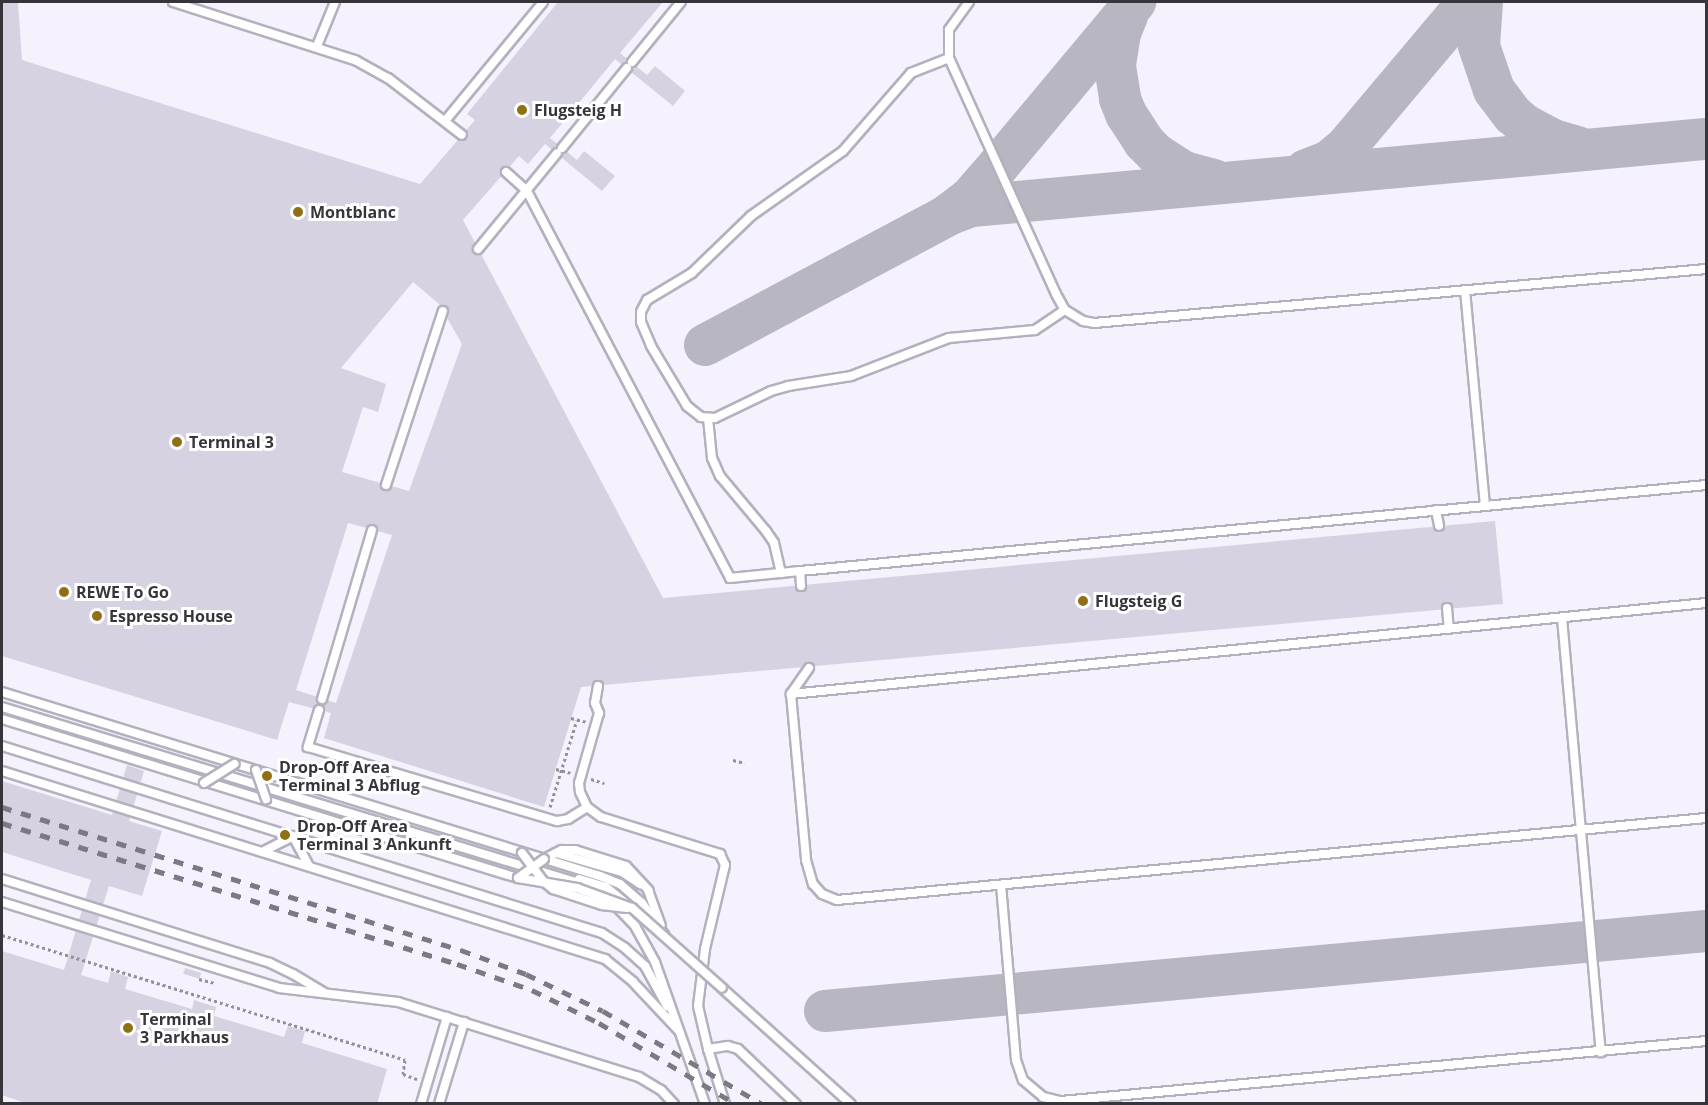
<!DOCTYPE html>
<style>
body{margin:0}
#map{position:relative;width:1708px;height:1105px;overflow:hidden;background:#f5f2fe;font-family:"Open Sans",sans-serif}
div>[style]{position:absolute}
.taxiway>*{height:42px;margin:-21px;padding:0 21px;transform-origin:21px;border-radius:21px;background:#b8b6c0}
.building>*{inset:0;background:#d6d2e1;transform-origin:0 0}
.path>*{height:3px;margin-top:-1.5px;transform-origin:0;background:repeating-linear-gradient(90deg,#929098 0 3px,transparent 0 6px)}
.roads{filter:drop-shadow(2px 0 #b4b0be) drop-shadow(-2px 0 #b4b0be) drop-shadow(0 2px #b4b0be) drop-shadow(0 -2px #b4b0be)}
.lane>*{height:8px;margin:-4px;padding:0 4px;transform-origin:4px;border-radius:4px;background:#fff}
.rail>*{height:4.5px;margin-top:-2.25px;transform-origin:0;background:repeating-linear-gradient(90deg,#7b7981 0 10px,transparent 0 20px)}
.bridges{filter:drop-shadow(2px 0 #b4b0be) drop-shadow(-2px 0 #b4b0be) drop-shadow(0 2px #b4b0be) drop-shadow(0 -2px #b4b0be)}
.lane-bridge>*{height:8px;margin:-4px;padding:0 4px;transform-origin:4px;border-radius:4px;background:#fff}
.dots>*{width:16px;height:16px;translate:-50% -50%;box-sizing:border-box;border:3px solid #fff;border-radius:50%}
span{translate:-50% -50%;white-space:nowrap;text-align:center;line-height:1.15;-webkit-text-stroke:6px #fff;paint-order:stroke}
.poi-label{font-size:16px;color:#37353b;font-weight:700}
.left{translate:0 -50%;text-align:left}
.frame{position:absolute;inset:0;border:3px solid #37353b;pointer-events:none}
</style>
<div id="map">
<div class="taxiway">
<div style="left:1482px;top:2px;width:44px;rotate:93.9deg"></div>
<div style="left:1479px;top:46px;width:46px;rotate:71.2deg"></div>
<div style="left:1494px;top:90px;width:31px;rotate:53deg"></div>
<div style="left:1513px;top:115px;width:16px;rotate:40deg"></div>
<div style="left:1525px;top:125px;width:32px;rotate:28deg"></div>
<div style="left:1553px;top:140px;width:26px;rotate:16deg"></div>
<div style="left:1127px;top:16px;width:18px;rotate:112deg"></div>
<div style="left:1120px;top:33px;width:33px;rotate:99deg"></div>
<div style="left:1115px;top:66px;width:33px;rotate:81deg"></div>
<div style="left:1120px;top:99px;width:16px;rotate:68deg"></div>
<div style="left:1126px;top:114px;width:33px;rotate:57deg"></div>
<div style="left:1144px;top:142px;width:17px;rotate:45deg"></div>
<div style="left:1156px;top:154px;width:33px;rotate:33deg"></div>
<div style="left:1184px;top:172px;width:31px;rotate:15deg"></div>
<div style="left:1306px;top:170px;width:25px;rotate:-21deg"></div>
<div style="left:1329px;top:161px;width:22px;rotate:-39deg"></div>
<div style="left:1346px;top:147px;width:189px;rotate:-49.9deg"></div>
<div style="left:949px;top:214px;width:26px;rotate:-37deg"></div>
<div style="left:970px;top:198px;width:43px;rotate:-48.8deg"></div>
<div style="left:998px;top:166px;width:214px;rotate:-50.1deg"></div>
<div style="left:705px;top:345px;width:276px;rotate:-28.1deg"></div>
<div style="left:948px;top:215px;width:26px;rotate:-21deg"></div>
<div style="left:972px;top:206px;width:737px;rotate:-5.22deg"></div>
<div style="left:825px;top:1011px;width:885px;rotate:-5.19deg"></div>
</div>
<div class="building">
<div style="clip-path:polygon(evenodd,2px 2px,18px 2px,22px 60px,420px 184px,475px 120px,467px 114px,558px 2px,663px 2px,620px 53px,647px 75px,655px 66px,685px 91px,673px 106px,615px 59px,550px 138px,577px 160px,584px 151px,615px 176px,602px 191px,545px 144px,528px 164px,519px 156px,463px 220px,663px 598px,1495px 521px,1503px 604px,581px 687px,544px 807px,324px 738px,331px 713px,289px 702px,277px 740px,2px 656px,2px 2px,413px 282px,439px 304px,462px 344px,409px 491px,342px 472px,363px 407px,378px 412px,386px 384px,341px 368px,413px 282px,2px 2px,348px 523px,392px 535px,336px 703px,296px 690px,348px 523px)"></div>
<div style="clip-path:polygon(127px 765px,144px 771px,129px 821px,162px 831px,142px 896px,109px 886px,81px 975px,108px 983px,111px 971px,128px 977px,125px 989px,192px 1009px,194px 1000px,216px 1007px,214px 1016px,284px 1037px,288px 1026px,305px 1031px,302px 1043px,387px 1069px,377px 1104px,28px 1104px,2px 1095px,2px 951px,64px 970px,91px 880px,2px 852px,2px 781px,112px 815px)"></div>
<div style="left:185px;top:968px;width:17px;height:6px;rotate:17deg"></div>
</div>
<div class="path">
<div style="left:571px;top:718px;width:16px;rotate:14deg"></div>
<div style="left:733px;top:760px;width:12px;rotate:14deg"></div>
<div style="left:556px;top:769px;width:16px;rotate:15deg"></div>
<div style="left:591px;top:779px;width:14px;rotate:17deg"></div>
<div style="left:550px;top:807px;width:91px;rotate:-72.8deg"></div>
<div style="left:2px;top:935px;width:422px;rotate:17.2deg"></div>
<div style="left:405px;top:1060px;width:14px;rotate:98deg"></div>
<div style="left:403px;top:1074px;width:15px;rotate:20deg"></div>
<div style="left:199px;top:979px;width:16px;rotate:14deg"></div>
</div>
<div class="roads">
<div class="lane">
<div style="left:173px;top:2px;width:191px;rotate:17.7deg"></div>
<div style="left:355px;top:60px;width:38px;rotate:29deg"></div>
<div style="left:388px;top:78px;width:93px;rotate:37.6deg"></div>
<div style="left:969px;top:2px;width:34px;rotate:126deg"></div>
<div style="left:949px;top:30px;width:28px;rotate:90deg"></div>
<div style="left:949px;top:58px;width:259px;rotate:65.6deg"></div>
<div style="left:1056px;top:294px;width:18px;rotate:61deg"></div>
<div style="left:1065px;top:310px;width:21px;rotate:31deg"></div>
<div style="left:1083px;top:321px;width:11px;rotate:10deg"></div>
<div style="left:1094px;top:323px;width:614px;rotate:-5.04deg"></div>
<div style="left:317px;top:46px;width:48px;rotate:-67.8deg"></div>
<div style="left:949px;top:58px;width:41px;rotate:158.5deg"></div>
<div style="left:911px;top:73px;width:103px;rotate:131.1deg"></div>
<div style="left:843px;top:151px;width:113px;rotate:144.8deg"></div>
<div style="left:751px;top:216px;width:82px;rotate:136deg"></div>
<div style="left:692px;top:273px;width:52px;rotate:149deg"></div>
<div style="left:647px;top:300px;width:13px;rotate:117deg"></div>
<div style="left:641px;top:312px;width:10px;rotate:90deg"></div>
<div style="left:641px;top:322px;width:26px;rotate:67deg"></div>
<div style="left:651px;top:346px;width:70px;rotate:59deg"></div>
<div style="left:687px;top:406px;width:18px;rotate:38deg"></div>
<div style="left:701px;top:417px;width:14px;rotate:4deg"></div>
<div style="left:715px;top:418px;width:62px;rotate:-25.7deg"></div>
<div style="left:771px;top:391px;width:18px;rotate:-16deg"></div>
<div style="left:788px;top:386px;width:64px;rotate:-9deg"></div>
<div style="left:851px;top:376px;width:105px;rotate:-21.2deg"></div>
<div style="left:949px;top:338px;width:86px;rotate:-5.3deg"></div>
<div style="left:1035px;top:330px;width:36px;rotate:-34deg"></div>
<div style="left:632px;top:62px;width:77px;rotate:-50.8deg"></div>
<div style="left:445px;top:121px;width:154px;rotate:-50.5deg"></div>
<div style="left:562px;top:148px;width:103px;rotate:-50.9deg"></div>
<div style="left:506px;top:172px;width:28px;rotate:42deg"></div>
<div style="left:527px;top:191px;width:437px;rotate:62.3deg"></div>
<div style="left:730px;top:578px;width:70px;rotate:-5.7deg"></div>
<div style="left:800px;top:571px;width:15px;rotate:86deg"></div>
<div style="left:478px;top:249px;width:124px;rotate:-50.5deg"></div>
<div style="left:1465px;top:290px;width:216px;rotate:84.7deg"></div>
<div style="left:708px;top:418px;width:40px;rotate:84.3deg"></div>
<div style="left:712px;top:458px;width:20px;rotate:66deg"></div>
<div style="left:720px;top:476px;width:72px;rotate:50.1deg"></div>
<div style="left:766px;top:531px;width:14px;rotate:56deg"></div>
<div style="left:774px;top:543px;width:31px;rotate:77deg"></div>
<div style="left:386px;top:485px;width:183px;rotate:-71.9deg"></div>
<div style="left:1436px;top:510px;width:16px;rotate:79deg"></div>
<div style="left:800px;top:571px;width:910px;rotate:-5.42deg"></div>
<div style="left:1447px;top:608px;width:21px;rotate:85deg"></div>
<div style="left:1562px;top:618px;width:436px;rotate:84.9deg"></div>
<div style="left:809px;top:668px;width:32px;rotate:125deg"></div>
<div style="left:791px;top:694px;width:167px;rotate:84.8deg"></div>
<div style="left:806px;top:860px;width:25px;rotate:74deg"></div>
<div style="left:813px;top:884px;width:13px;rotate:48deg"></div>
<div style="left:822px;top:894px;width:16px;rotate:22deg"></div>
<div style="left:837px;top:900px;width:873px;rotate:-5.39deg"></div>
<div style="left:598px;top:686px;width:17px;rotate:100deg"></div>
<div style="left:595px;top:703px;width:11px;rotate:68deg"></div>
<div style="left:599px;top:713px;width:73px;rotate:105.9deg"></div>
<div style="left:579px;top:783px;width:9px;rotate:84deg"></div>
<div style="left:580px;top:792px;width:17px;rotate:65deg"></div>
<div style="left:587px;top:807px;width:17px;rotate:36deg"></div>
<div style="left:601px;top:817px;width:125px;rotate:17.3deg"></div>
<div style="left:720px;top:854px;width:12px;rotate:66deg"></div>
<div style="left:725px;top:865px;width:86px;rotate:103.4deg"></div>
<div style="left:705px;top:949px;width:57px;rotate:97deg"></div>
<div style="left:698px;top:1006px;width:44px;rotate:76.9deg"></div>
<div style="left:708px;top:1049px;width:58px;rotate:72.8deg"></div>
<div style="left:2px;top:692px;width:626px;rotate:17.1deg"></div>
<div style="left:600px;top:876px;width:22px;rotate:22deg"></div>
<div style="left:620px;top:884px;width:29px;rotate:41deg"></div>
<div style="left:642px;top:903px;width:39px;rotate:55deg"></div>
<div style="left:791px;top:694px;width:920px;rotate:-5.68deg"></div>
<div style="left:322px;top:699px;width:176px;rotate:-73.5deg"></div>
<div style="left:2px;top:707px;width:599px;rotate:16.98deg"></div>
<div style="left:575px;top:882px;width:29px;rotate:25deg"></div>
<div style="left:319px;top:710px;width:39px;rotate:107deg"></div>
<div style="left:308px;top:747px;width:260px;rotate:16.6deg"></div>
<div style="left:557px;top:821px;width:11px;rotate:-10deg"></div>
<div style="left:568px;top:819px;width:22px;rotate:-32deg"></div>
<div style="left:2px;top:719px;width:540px;rotate:17.13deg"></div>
<div style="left:2px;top:746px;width:628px;rotate:17.31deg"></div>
<div style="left:602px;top:933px;width:27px;rotate:33deg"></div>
<div style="left:625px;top:948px;width:27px;rotate:42deg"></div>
<div style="left:645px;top:966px;width:46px;rotate:61.2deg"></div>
<div style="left:2px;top:771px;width:632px;rotate:17.32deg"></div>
<div style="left:605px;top:959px;width:36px;rotate:39deg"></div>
<div style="left:633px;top:982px;width:66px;rotate:46.8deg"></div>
<div style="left:262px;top:852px;width:35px;rotate:-27deg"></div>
<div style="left:293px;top:836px;width:34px;rotate:62deg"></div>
<div style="left:556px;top:853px;width:69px;rotate:16.1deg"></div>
<div style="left:622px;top:872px;width:22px;rotate:34deg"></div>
<div style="left:544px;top:859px;width:20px;rotate:-27deg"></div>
<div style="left:562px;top:850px;width:13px"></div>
<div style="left:575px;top:850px;width:53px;rotate:17.4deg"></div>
<div style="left:626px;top:866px;width:33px;rotate:47deg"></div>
<div style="left:648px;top:890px;width:37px;rotate:70deg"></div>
<div style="left:2px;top:879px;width:281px;rotate:17.4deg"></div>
<div style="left:270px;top:963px;width:25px;rotate:26deg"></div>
<div style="left:293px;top:974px;width:35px;rotate:31deg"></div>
<div style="left:579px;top:879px;width:28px;rotate:17deg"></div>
<div style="left:606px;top:887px;width:33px;rotate:39deg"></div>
<div style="left:1001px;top:885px;width:176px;rotate:85.1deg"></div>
<div style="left:1016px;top:1060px;width:21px;rotate:71deg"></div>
<div style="left:1023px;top:1080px;width:26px;rotate:40deg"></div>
<div style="left:1043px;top:1097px;width:18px;rotate:13deg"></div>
<div style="left:1061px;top:1101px;width:648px;rotate:-5.31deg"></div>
<div style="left:2px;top:902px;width:290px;rotate:17.2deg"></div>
<div style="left:279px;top:988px;width:120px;rotate:6.7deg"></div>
<div style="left:398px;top:1002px;width:252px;rotate:17.3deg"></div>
<div style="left:639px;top:1077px;width:26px;rotate:31deg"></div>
<div style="left:661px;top:1090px;width:19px;rotate:47deg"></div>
<div style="left:615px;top:905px;width:29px;rotate:46deg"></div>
<div style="left:635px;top:926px;width:41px;rotate:60.9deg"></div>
<div style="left:655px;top:962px;width:151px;rotate:70.6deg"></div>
<div style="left:722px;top:988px;width:173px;rotate:42deg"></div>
<div style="left:708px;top:1049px;width:20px;rotate:-9deg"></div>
<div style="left:728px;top:1046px;width:10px;rotate:17deg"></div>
<div style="left:738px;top:1049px;width:80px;rotate:43.5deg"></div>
<div style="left:421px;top:1104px;width:91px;rotate:-73.4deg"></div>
<div style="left:439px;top:1104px;width:86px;rotate:-73deg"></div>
</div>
</div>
<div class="rail">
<div style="left:2px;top:807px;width:481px;rotate:17.3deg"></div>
<div style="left:461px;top:950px;width:69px;rotate:20.3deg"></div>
<div style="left:526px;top:974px;width:85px;rotate:25.7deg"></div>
<div style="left:603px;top:1011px;width:184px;rotate:30.3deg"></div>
<div style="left:2px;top:823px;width:476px;rotate:17.2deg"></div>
<div style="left:457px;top:964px;width:79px;rotate:19.1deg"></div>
<div style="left:532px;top:990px;width:75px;rotate:26.2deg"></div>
<div style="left:599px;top:1023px;width:159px;rotate:30.6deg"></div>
</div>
<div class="bridges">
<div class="lane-bridge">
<div style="left:256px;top:770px;width:31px;rotate:71deg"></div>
<div style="left:204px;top:783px;width:36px;rotate:-32deg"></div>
<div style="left:522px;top:853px;width:35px;rotate:53deg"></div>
<div style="left:543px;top:881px;width:13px;rotate:39deg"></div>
<div style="left:553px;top:889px;width:52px;rotate:18.1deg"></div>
<div style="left:602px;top:905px;width:25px;rotate:7deg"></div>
<div style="left:518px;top:878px;width:60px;rotate:9.6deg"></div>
<div style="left:577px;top:888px;width:59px;rotate:20deg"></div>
<div style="left:632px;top:908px;width:120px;rotate:41.6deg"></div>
<div style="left:518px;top:878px;width:32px;rotate:-36deg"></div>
</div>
</div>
<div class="dots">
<div style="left:522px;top:110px;background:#8f7015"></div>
<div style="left:298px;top:212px;background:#8f7015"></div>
<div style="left:177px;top:442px;background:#8f7015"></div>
<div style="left:64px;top:592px;background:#8f7015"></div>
<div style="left:1083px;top:601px;background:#8f7015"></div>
<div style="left:97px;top:616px;background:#8f7015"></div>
<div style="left:267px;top:776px;background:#8f7015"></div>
<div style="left:285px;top:835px;background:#8f7015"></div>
<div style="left:128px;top:1028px;background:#8f7015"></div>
</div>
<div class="poi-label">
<span class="left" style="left:534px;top:110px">Flugsteig H</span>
<span class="left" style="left:310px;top:212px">Montblanc</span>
<span class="left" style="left:189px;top:442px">Terminal 3</span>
<span class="left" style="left:76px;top:592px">REWE To Go</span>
<span class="left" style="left:1095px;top:601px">Flugsteig G</span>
<span class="left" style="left:109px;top:616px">Espresso House</span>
<span class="left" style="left:279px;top:776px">Drop-Off Area<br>Terminal 3 Abflug</span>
<span class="left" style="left:297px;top:835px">Drop-Off Area<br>Terminal 3 Ankunft</span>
<span class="left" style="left:140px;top:1028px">Terminal<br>3 Parkhaus</span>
</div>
<div class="frame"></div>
</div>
